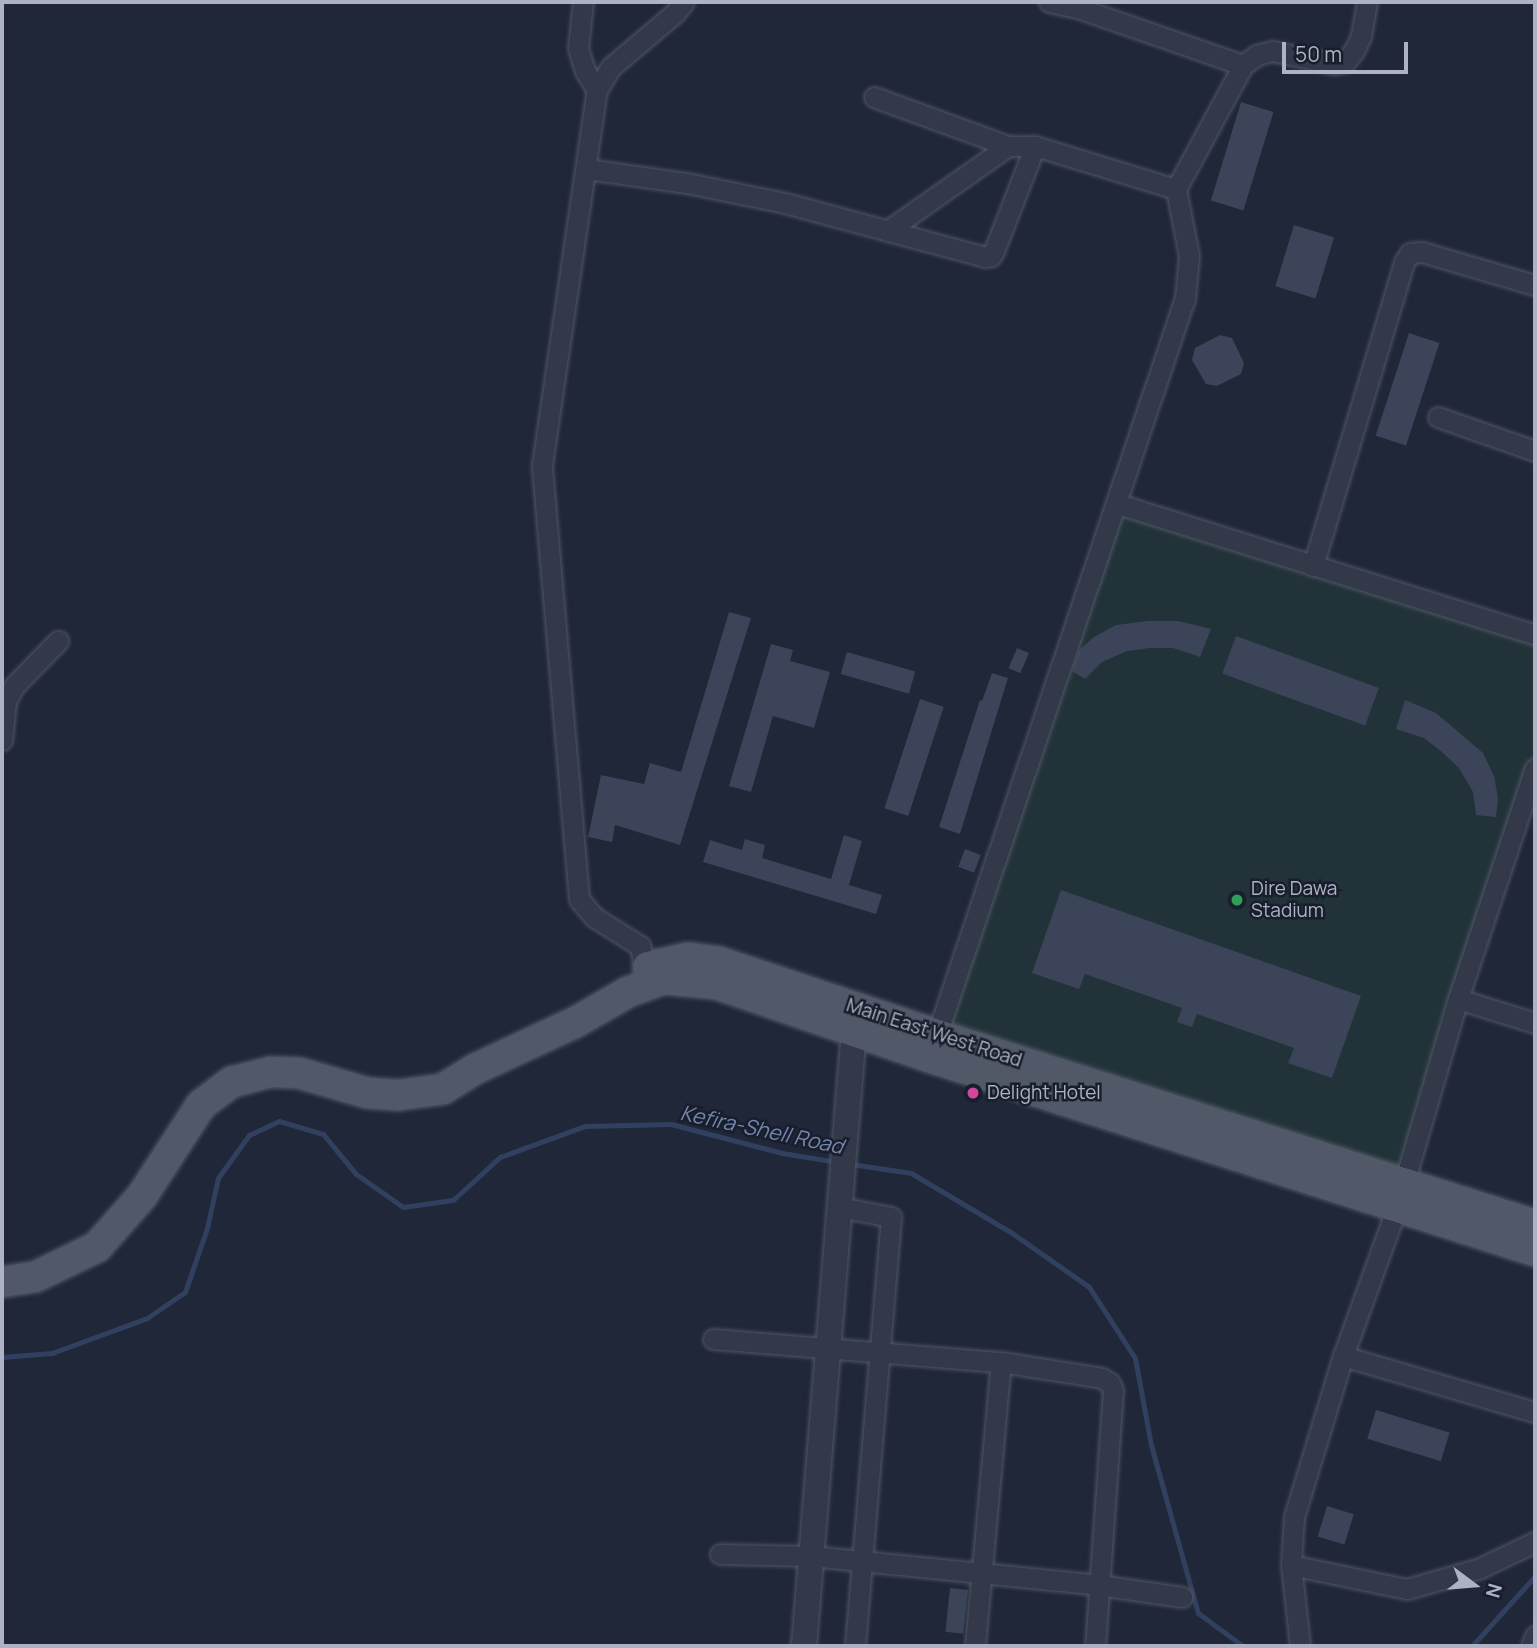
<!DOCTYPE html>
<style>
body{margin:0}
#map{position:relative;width:1537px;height:1648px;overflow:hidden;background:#1f2738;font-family:Manrope,sans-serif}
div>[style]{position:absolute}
.green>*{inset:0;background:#213339}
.stream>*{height:5px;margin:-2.5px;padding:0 2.5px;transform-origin:2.5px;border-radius:2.5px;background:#324060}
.building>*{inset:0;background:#3b4458;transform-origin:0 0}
.roads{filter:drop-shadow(0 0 2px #505666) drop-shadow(0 0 2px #505666)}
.minor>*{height:19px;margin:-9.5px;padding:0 9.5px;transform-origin:9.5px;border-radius:9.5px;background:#333948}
.tertiary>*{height:24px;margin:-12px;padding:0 12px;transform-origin:12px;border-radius:12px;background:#333948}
.primary>*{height:30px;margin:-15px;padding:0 15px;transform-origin:15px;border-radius:15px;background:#515868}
.dots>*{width:19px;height:19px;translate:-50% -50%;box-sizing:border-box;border:4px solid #181e2c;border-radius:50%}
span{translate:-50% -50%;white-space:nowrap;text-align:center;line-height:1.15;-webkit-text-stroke:5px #181e2c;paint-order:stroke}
.poi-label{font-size:19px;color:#adb3c5}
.left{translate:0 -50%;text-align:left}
.street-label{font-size:19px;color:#adb3c5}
.water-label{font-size:21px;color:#7486ae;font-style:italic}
.frame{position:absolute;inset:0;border:4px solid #adb3c5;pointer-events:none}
.north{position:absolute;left:1439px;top:1550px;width:70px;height:70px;-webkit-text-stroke:5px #181e2c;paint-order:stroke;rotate:106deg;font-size:19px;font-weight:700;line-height:28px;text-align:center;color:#adb3c5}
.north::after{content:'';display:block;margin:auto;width:24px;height:32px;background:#adb3c5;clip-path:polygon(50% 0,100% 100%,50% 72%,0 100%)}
.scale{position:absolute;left:1282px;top:42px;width:126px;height:32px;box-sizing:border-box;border:4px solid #adb3c5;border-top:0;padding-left:9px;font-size:21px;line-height:24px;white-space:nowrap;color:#adb3c5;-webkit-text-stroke:5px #181e2c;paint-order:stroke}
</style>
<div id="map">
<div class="green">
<i style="clip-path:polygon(1118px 504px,1535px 635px,1535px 768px,1404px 1183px,937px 1035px)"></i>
</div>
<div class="stream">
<i style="left:851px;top:1164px;width:61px;rotate:8.5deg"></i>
<i style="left:911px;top:1173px;width:117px;rotate:30.7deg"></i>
<i style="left:1012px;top:1233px;width:94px;rotate:35deg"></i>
<i style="left:1089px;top:1287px;width:85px;rotate:57.1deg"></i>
<i style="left:1135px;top:1358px;width:88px;rotate:79.6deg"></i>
<i style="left:1151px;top:1445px;width:174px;rotate:74.4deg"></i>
<i style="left:1198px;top:1613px;width:56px;rotate:36.3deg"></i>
<i style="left:2px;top:1357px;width:50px;rotate:-4.6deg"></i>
<i style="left:52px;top:1353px;width:101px;rotate:-20.2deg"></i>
<i style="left:147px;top:1318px;width:46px;rotate:-34.4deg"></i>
<i style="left:185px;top:1292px;width:68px;rotate:-71deg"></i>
<i style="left:207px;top:1228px;width:51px;rotate:-77.6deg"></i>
<i style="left:218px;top:1178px;width:53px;rotate:-54.2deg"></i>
<i style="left:249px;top:1135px;width:33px;rotate:-25deg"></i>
<i style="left:279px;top:1121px;width:46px;rotate:16.5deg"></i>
<i style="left:323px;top:1134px;width:52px;rotate:50.5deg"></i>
<i style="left:356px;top:1174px;width:57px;rotate:35.1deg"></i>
<i style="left:403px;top:1207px;width:50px;rotate:-8deg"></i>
<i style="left:453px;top:1200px;width:64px;rotate:-42.5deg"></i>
<i style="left:500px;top:1157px;width:90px;rotate:-20deg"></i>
<i style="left:585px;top:1126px;width:86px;rotate:-1.3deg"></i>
<i style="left:671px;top:1124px;width:115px;rotate:14.6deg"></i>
<i style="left:782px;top:1153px;width:56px;rotate:9.3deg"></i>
<i style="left:1472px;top:1646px;width:94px;rotate:-48deg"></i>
</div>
<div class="building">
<i style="left:1241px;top:102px;width:34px;height:103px;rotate:17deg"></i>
<i style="left:1294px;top:225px;width:42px;height:64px;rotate:17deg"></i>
<i style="left:1409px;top:333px;width:32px;height:108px;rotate:18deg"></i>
<i style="clip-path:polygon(1220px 335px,1232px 338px,1244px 363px,1241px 374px,1217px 386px,1206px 384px,1192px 360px,1195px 348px)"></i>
<i style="clip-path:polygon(729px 612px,751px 618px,680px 845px,615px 825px,612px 842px,588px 837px,601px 775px,644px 784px,650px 763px,681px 772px)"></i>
<i style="clip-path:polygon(1148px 621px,1178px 621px,1211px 629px,1200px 657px,1173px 648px,1150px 648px,1127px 651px,1102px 662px,1085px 679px,1072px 671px,1079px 650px,1094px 637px,1116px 625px)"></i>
<i style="left:1236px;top:636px;width:152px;height:40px;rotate:20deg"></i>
<i style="clip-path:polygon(771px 644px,793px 650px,790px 661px,830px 672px,814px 728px,773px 716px,751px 792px,729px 786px)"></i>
<i style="left:1017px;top:648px;width:13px;height:22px;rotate:23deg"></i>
<i style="left:847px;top:652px;width:71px;height:23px;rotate:16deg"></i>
<i style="clip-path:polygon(992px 673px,1008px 678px,960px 834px,939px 827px,980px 700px,982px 701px)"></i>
<i style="left:920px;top:699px;width:25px;height:115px;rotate:18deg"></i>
<i style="clip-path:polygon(1405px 700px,1436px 713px,1483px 753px,1494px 776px,1498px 798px,1496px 817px,1476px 815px,1473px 792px,1459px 768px,1442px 752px,1424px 738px,1396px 729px)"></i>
<i style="clip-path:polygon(844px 835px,862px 841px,849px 885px,882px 895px,876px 914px,703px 862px,710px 840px,742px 850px,745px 839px,765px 845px,762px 858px,831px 879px)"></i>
<i style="left:965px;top:849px;width:17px;height:19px;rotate:21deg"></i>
<i style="clip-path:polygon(1061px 890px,1361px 996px,1332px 1078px,1288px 1063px,1294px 1048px,1197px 1014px,1192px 1027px,1177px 1022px,1182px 1008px,1085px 974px,1079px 989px,1032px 973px)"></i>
<i style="left:1376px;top:1410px;width:77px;height:30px;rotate:17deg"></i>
<i style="left:1327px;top:1506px;width:28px;height:32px;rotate:17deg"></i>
<i style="left:950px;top:1588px;width:18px;height:44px;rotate:6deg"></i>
</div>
<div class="roads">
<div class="minor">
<i style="left:583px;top:2px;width:46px;rotate:96.2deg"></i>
<i style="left:578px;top:48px;width:24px;rotate:73deg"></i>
<i style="left:585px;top:71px;width:22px;rotate:58deg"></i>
<i style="left:1049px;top:2px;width:30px;rotate:12deg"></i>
<i style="left:1078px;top:8px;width:175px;rotate:19.1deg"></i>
<i style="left:874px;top:97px;width:143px;rotate:20.1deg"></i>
<i style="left:1008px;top:146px;width:27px"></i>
<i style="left:1035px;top:146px;width:147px;rotate:17deg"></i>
<i style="left:587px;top:169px;width:101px;rotate:8deg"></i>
<i style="left:687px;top:183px;width:100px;rotate:11.5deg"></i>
<i style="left:785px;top:203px;width:207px;rotate:15.1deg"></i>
<i style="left:985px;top:257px;width:6px;rotate:-9deg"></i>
<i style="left:991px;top:256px;width:6px;rotate:-59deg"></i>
<i style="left:994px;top:251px;width:113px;rotate:-68.7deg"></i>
<i style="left:887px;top:231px;width:148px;rotate:-35.1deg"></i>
<i style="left:1438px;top:417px;width:103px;rotate:19.3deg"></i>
<i style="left:1118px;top:504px;width:437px;rotate:17.4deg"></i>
<i style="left:1313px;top:566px;width:317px;rotate:-73.3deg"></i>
<i style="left:1404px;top:262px;width:11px;rotate:-56deg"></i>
<i style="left:1410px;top:253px;width:12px;rotate:-5deg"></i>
<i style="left:1422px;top:252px;width:118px;rotate:16.3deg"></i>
<i style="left:2px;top:740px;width:39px;rotate:-84deg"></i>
<i style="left:6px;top:701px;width:18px;rotate:-61deg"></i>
<i style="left:15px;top:685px;width:62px;rotate:-45.7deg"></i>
<i style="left:646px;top:979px;width:34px;rotate:-100deg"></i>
<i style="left:640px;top:946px;width:54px;rotate:-147.8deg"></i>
<i style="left:594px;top:917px;width:23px;rotate:-130deg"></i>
<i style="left:579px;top:899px;width:436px;rotate:-94.9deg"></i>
<i style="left:542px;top:465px;width:379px;rotate:-81.7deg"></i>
<i style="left:597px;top:90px;width:27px;rotate:-59deg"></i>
<i style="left:611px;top:67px;width:84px;rotate:-40.2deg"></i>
<i style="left:675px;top:13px;width:14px;rotate:-51deg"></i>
<i style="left:1458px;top:999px;width:81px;rotate:17.3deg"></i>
<i style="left:933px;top:1046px;width:789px;rotate:-71.38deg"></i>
<i style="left:1185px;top:298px;width:42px;rotate:-84.6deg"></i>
<i style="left:1189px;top:256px;width:68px;rotate:-101deg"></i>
<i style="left:1176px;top:189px;width:141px;rotate:-61.6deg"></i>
<i style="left:1243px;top:65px;width:17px;rotate:-36deg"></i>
<i style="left:1257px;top:55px;width:16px;rotate:-15deg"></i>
<i style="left:1272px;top:51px;width:63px;rotate:11.8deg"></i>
<i style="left:1334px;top:64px;width:11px;rotate:-10deg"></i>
<i style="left:1345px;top:62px;width:14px;rotate:-51deg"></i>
<i style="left:1354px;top:51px;width:17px;rotate:-65deg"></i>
<i style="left:1361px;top:36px;width:35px;rotate:-80deg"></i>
<i style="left:839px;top:1207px;width:53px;rotate:10.9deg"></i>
<i style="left:891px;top:1217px;width:431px;rotate:94.8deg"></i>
<i style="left:713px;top:1339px;width:289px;rotate:4.6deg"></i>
<i style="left:1001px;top:1362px;width:102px;rotate:9deg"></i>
<i style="left:1102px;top:1378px;width:9px;rotate:32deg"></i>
<i style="left:1110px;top:1383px;width:8px;rotate:67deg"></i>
<i style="left:1113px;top:1390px;width:257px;rotate:94deg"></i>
<i style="left:1343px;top:1356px;width:200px;rotate:16.3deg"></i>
<i style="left:720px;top:1554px;width:91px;rotate:1.3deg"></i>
<i style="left:811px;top:1556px;width:289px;rotate:5.7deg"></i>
<i style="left:1099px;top:1585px;width:84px;rotate:8.2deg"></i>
<i style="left:1291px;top:1565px;width:118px;rotate:11.7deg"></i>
<i style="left:1407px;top:1589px;width:76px;rotate:-16deg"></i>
<i style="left:1480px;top:1568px;width:61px;rotate:-25.3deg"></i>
<i style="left:975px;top:1646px;width:285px;rotate:-84.8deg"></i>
<i style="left:1300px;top:1646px;width:81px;rotate:-96.3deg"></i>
<i style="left:1291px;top:1565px;width:48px;rotate:-86.4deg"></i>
<i style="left:1294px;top:1517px;width:168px;rotate:-73.1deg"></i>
<i style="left:1343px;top:1356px;width:158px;rotate:-70.1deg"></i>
<i style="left:1397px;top:1207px;width:217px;rotate:-73.7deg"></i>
<i style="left:1458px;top:999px;width:243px;rotate:-71.6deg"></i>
<i style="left:1531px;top:1646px;width:11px;rotate:-68deg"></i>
</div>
<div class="tertiary">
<i style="left:804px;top:1646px;width:618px;rotate:-85.36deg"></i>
<i style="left:854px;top:1030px;width:17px;rotate:-73deg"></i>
</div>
<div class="primary">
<i style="left:648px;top:967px;width:41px;rotate:-12.7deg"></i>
<i style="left:688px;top:958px;width:31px;rotate:7deg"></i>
<i style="left:719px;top:962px;width:230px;rotate:18.5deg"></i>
<i style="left:937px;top:1035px;width:627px;rotate:17.63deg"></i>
<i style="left:2px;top:1282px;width:33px;rotate:-9deg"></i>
<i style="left:35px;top:1277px;width:69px;rotate:-25.8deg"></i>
<i style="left:97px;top:1247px;width:68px;rotate:-48.6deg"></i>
<i style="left:142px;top:1196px;width:108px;rotate:-57deg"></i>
<i style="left:201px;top:1105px;width:39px;rotate:-37deg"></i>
<i style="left:232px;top:1082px;width:40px;rotate:-14.4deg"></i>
<i style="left:271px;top:1072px;width:28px;rotate:2deg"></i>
<i style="left:299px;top:1073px;width:72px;rotate:16.2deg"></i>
<i style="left:368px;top:1093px;width:31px;rotate:4deg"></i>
<i style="left:399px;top:1095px;width:44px;rotate:-7.8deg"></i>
<i style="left:443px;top:1089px;width:38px;rotate:-32deg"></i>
<i style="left:475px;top:1069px;width:111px;rotate:-25deg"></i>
<i style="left:576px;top:1022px;width:60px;rotate:-30deg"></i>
<i style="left:628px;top:992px;width:38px;rotate:-20deg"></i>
<i style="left:664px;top:979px;width:53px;rotate:5.4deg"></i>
<i style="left:717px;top:984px;width:224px;rotate:19deg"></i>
<i style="left:929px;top:1057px;width:636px;rotate:17.75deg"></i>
</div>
</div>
<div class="dots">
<i style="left:1237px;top:900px;background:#2e9e5b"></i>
<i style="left:973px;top:1093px;background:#d1479c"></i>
</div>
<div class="poi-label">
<span class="left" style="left:1251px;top:900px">Dire Dawa<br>Stadium</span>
<span class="left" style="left:987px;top:1093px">Delight Hotel</span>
</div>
<div class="street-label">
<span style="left:934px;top:1033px;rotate:18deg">Main East West Road</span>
</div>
<div class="water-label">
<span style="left:762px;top:1129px;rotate:12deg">Kefira-Shell Road</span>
</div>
<div class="frame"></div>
<div class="north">N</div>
<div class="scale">50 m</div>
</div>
